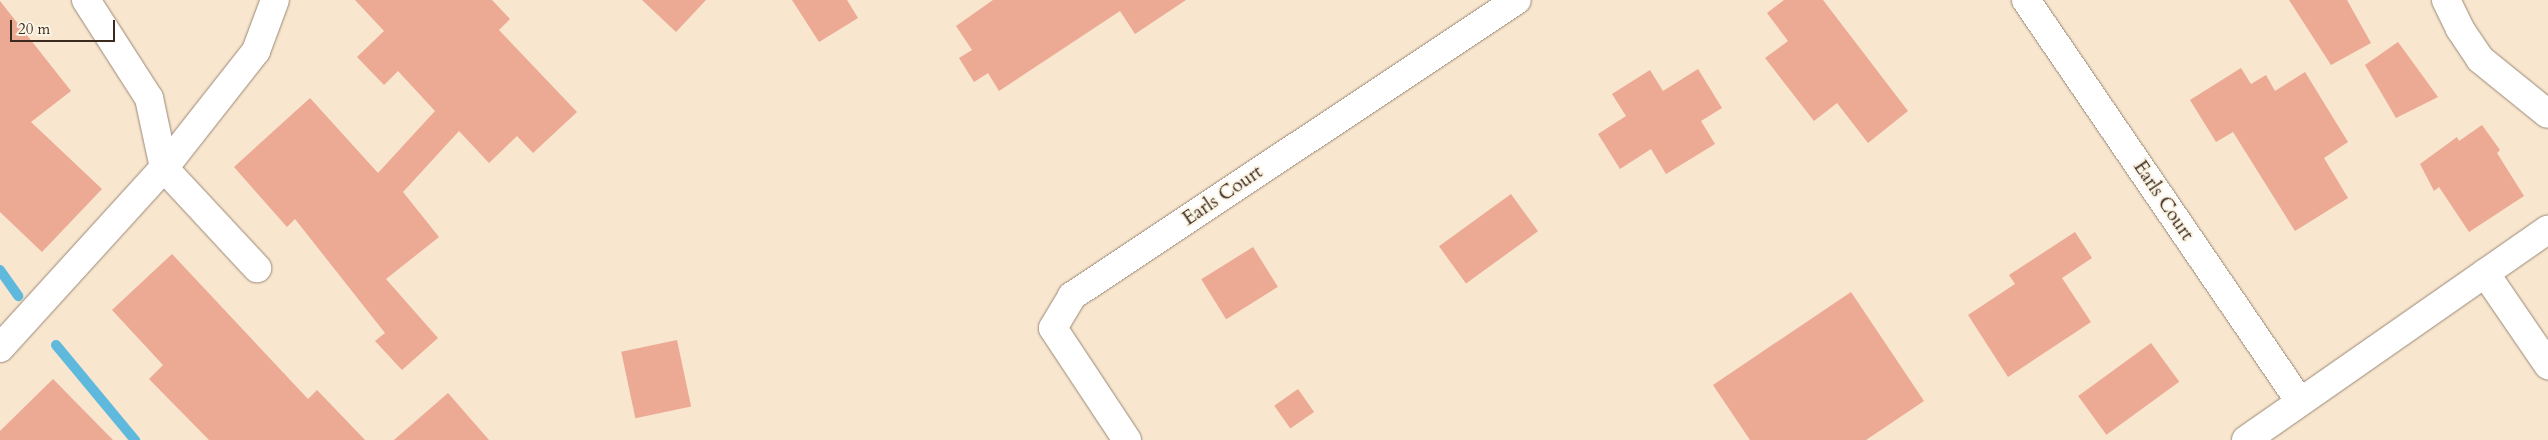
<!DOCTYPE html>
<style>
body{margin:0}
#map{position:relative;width:2548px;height:440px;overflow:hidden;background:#f8e6cf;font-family:Cardo,serif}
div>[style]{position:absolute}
.stream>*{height:10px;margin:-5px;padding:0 5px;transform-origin:5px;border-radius:5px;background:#5fb9dc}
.building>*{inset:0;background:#eca993;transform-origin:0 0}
.roads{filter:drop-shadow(0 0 1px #9a8876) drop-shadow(0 0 1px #9a8876)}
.minor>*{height:28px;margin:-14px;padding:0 14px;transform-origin:14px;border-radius:14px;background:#fff}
span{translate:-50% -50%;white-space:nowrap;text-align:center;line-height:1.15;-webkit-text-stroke:4px #fcf5e5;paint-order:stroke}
.street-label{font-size:19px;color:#3b2a1e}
.scale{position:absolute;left:10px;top:20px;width:105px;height:22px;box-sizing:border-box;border:2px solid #3b2a1e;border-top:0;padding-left:6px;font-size:15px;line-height:18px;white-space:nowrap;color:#3b2a1e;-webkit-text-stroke:4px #fcf5e5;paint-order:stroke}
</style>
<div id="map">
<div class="stream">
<i style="left:0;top:270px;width:32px;rotate:55deg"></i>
<i style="left:56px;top:345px;width:124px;rotate:50.3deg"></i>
</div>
<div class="building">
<i style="clip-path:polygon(355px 0,492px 0,510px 19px,499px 30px,577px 112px,533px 153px,517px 136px,489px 163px,459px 131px,403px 192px,439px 237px,386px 279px,438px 338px,402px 370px,375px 341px,385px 333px,295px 219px,287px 227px,234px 167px,310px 98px,378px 173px,435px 111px,398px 71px,384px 85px,357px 57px,384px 31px)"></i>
<i style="clip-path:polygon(642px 0,706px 0,676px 32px)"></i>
<i style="clip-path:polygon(792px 0,847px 0,858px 18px,819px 42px)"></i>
<i style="clip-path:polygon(993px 0,1186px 0,1135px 34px,1120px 11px,999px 91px,988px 73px,974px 82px,959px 58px,972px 50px,956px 26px)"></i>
<i style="clip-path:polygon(1784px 0,1823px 0,1908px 111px,1868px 143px,1837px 103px,1814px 121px,1765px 58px,1788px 41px,1767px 13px)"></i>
<i style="clip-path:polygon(2289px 0,2347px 0,2371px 43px,2331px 65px)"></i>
<i style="clip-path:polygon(0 1px,71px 91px,31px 122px,102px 189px,42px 252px,0 212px)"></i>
<i style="clip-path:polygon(2398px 42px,2438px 97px,2396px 118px,2365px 65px)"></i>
<i style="clip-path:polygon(2241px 68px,2251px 84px,2266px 75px,2275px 91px,2305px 72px,2348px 142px,2324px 158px,2348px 198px,2295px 231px,2233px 132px,2216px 142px,2190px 100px)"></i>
<i style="clip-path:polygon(1698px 69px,1722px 108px,1701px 121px,1715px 144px,1666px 174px,1651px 149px,1620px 169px,1598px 134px,1626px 116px,1612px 94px,1650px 70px,1663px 91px)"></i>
<i style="clip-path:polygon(2482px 125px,2500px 150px,2497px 153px,2524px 196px,2469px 232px,2439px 187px,2434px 191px,2420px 164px,2457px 137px,2459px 141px)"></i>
<i style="left:1511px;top:194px;width:46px;height:89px;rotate:54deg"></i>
<i style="clip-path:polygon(2075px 232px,2092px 258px,2062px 278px,2091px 322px,2008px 377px,1968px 315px,2015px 284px,2009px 275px)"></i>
<i style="left:1253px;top:247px;width:47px;height:61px;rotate:58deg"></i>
<i style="clip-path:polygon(172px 254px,308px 399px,317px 390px,365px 440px,209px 440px,149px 379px,163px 365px,112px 310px)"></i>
<i style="clip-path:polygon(1851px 292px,1924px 401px,1866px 440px,1750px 440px,1713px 385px)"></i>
<i style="left:677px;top:340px;width:68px;height:57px;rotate:78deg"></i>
<i style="left:2151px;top:343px;width:48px;height:90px;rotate:54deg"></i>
<i style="clip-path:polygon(53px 379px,113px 440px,0 440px,0 431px)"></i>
<i style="left:1298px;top:389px;width:28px;height:29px;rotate:55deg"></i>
<i style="clip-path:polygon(448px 393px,489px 440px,394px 440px)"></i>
</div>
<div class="roads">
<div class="minor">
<i style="left:86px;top:0;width:117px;rotate:57.3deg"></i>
<i style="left:149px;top:98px;width:72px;rotate:77.9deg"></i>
<i style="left:164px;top:168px;width:137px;rotate:47.1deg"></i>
<i style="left:2026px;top:0;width:486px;rotate:55.7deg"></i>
<i style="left:2446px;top:0;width:32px;rotate:64deg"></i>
<i style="left:2460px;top:29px;width:36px;rotate:56deg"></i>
<i style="left:2480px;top:59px;width:87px;rotate:39deg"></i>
<i style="left:2485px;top:273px;width:112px;rotate:55.6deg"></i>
<i style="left:0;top:348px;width:244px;rotate:-47.7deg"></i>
<i style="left:164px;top:168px;width:149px;rotate:-51.8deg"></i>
<i style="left:256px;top:51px;width:54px;rotate:-69.6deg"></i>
<i style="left:1127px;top:440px;width:134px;rotate:-123.5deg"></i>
<i style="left:1053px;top:328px;width:37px;rotate:-59deg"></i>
<i style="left:1072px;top:296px;width:534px;rotate:-33.63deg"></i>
<i style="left:2246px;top:440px;width:368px;rotate:-34.9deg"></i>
</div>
</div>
<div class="street-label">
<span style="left:1223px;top:196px;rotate:-34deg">Earls Court</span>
<span style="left:2163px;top:201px;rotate:56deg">Earls Court</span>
</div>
<div class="scale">20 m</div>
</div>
